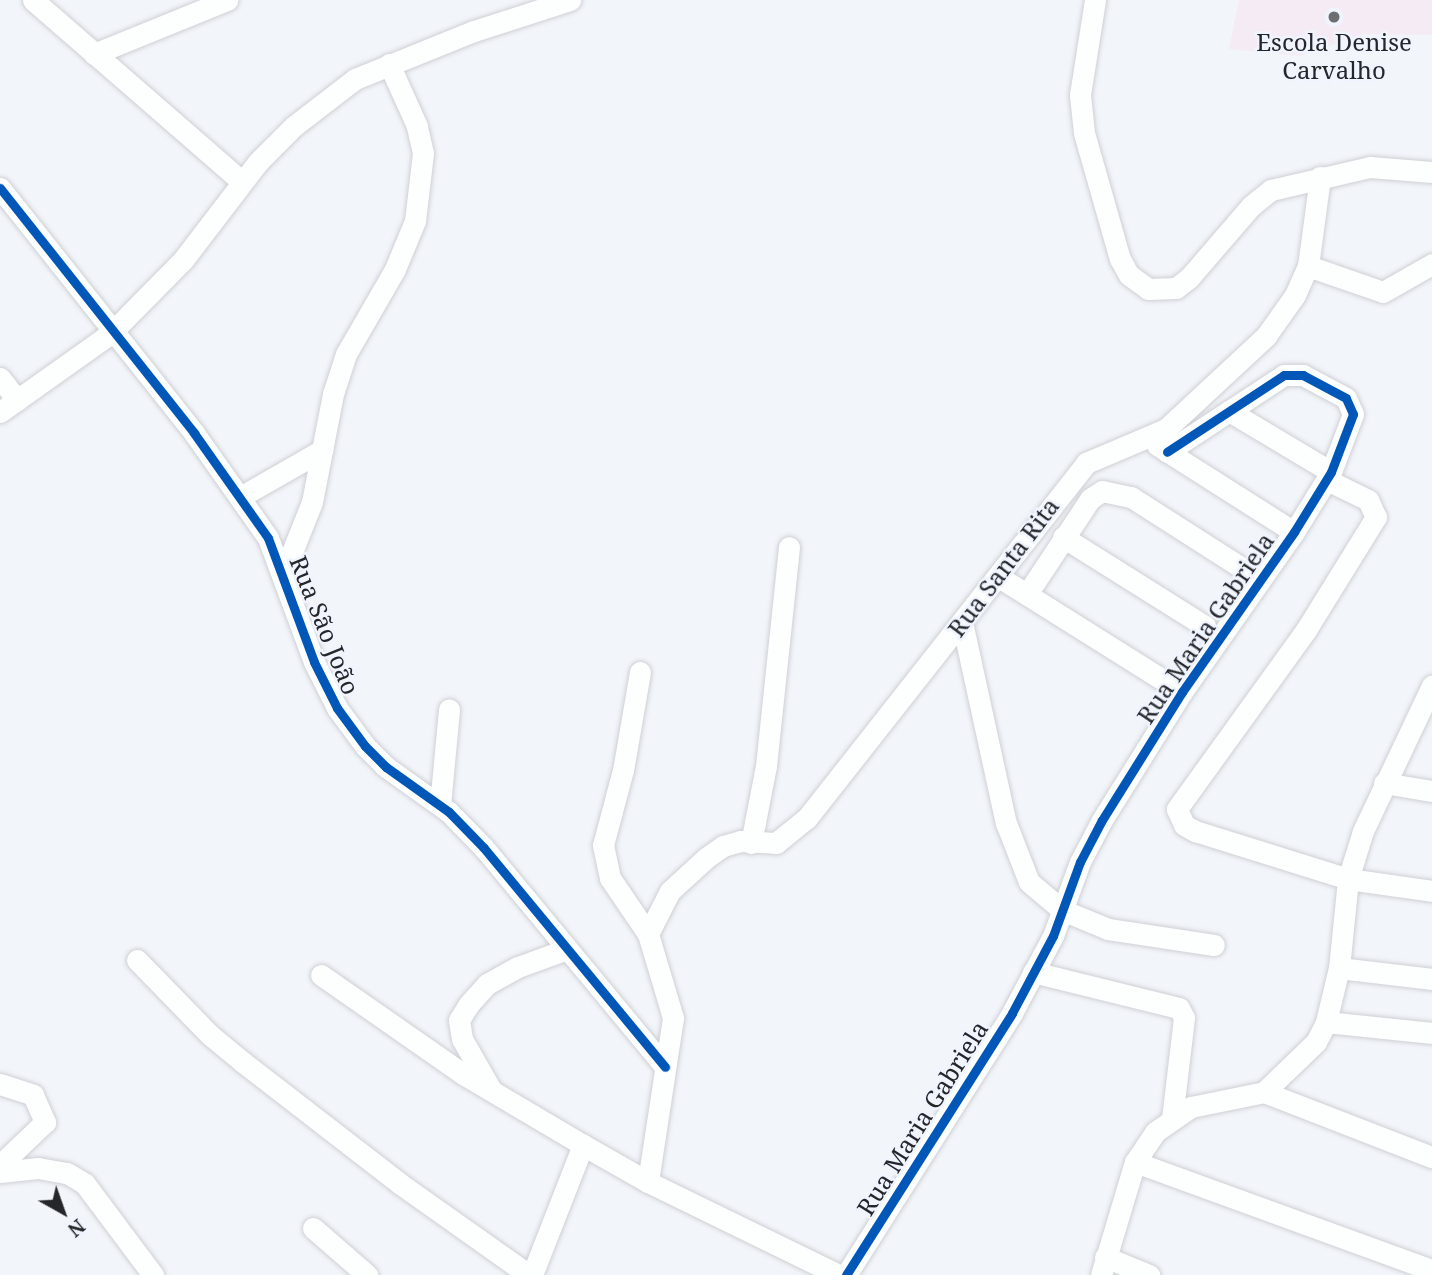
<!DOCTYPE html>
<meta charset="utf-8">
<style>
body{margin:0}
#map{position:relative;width:1432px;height:1275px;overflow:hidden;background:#f2f5fa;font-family:"Noto Serif",serif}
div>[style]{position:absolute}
.education>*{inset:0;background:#f5ebf5}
.roads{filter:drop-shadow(0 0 2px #ced0d4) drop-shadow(0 0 2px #ced0d4)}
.minor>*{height:21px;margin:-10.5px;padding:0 10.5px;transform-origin:10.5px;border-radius:10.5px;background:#fdfefe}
.cycleway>*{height:9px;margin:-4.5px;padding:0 4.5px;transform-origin:4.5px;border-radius:4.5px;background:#0057b8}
.dots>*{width:19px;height:19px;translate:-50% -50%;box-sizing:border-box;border:4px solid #eff4fe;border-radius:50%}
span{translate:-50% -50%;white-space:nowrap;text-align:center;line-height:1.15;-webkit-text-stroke:5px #eff4fe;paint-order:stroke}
.poi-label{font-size:24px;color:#242629}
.street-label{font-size:24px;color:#242629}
.north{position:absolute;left:28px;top:1177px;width:70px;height:70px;-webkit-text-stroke:5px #eff4fe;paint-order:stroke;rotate:140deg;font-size:19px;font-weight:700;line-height:28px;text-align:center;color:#242629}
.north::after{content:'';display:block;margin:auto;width:24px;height:32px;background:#242629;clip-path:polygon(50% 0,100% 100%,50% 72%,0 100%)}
</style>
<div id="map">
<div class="education">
<i style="clip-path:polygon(1239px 0,1432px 0,1432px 35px,1364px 34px,1300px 56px,1229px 49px)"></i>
</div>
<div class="roads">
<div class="minor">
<i style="left:33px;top:0;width:277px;rotate:41deg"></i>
<i style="left:1095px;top:0;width:96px;rotate:99deg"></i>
<i style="left:1080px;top:95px;width:38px;rotate:84deg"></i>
<i style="left:1084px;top:133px;width:131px;rotate:74.1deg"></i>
<i style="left:1120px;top:259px;width:18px;rotate:61deg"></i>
<i style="left:1129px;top:275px;width:24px;rotate:36deg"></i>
<i style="left:1148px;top:289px;width:28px;rotate:-2deg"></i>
<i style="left:1176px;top:288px;width:16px;rotate:-38deg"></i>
<i style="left:1189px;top:278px;width:95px;rotate:-49.3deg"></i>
<i style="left:1251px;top:206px;width:26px;rotate:-39deg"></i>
<i style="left:1271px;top:190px;width:102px;rotate:-13.1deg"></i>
<i style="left:1370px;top:167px;width:62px;rotate:4.6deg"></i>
<i style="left:94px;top:54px;width:144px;rotate:-22.1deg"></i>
<i style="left:0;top:188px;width:313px;rotate:51.6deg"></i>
<i style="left:194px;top:433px;width:128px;rotate:54.8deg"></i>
<i style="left:268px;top:538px;width:132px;rotate:69.6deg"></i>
<i style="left:314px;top:662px;width:51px;rotate:63.4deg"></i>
<i style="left:337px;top:708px;width:47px;rotate:53.6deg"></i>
<i style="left:365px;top:746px;width:30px;rotate:45deg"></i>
<i style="left:386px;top:767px;width:77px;rotate:35.5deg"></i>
<i style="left:449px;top:812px;width:50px;rotate:45.8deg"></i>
<i style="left:484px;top:848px;width:284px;rotate:50.4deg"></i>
<i style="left:1308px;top:266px;width:79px;rotate:19.1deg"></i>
<i style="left:1383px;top:292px;width:56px;rotate:-29.7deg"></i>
<i style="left:0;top:378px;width:28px;rotate:52deg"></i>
<i style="left:1229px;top:411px;width:119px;rotate:30.9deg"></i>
<i style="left:0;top:412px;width:136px;rotate:-35.4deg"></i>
<i style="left:111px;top:333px;width:103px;rotate:-45.4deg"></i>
<i style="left:183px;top:260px;width:123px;rotate:-52.6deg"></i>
<i style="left:258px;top:162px;width:51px;rotate:-45deg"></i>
<i style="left:294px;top:126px;width:77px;rotate:-37.6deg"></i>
<i style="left:355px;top:79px;width:128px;rotate:-22deg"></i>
<i style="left:474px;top:31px;width:101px;rotate:-17.9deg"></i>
<i style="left:1157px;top:445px;width:162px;rotate:32.4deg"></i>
<i style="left:1327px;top:480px;width:46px;rotate:26deg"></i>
<i style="left:1368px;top:500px;width:19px;rotate:65deg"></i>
<i style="left:1376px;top:517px;width:133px;rotate:121.8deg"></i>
<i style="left:1306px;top:630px;width:221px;rotate:125.8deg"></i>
<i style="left:1177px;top:809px;width:17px;rotate:66deg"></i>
<i style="left:1184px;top:825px;width:13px;rotate:29deg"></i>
<i style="left:1195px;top:831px;width:160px;rotate:17.4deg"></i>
<i style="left:1348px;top:879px;width:85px;rotate:8.1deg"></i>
<i style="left:240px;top:497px;width:95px;rotate:-29.8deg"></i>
<i style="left:1063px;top:537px;width:168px;rotate:32.1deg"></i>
<i style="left:284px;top:572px;width:75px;rotate:-68.2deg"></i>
<i style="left:312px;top:502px;width:110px;rotate:-79deg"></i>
<i style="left:333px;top:394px;width:42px;rotate:-72deg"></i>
<i style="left:346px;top:354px;width:98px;rotate:-60deg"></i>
<i style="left:395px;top:269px;width:52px;rotate:-67.4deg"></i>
<i style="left:415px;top:221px;width:68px;rotate:-83.3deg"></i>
<i style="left:423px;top:153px;width:28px;rotate:-103deg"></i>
<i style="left:417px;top:126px;width:68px;rotate:-114.3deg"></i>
<i style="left:999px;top:577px;width:216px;rotate:32.1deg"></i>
<i style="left:1027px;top:594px;width:114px;rotate:-56.4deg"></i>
<i style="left:1090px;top:499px;width:14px;rotate:-34deg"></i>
<i style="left:1102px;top:491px;width:30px;rotate:12deg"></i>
<i style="left:1131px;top:497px;width:135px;rotate:32.6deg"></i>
<i style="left:962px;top:622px;width:206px;rotate:77.7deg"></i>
<i style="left:1006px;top:823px;width:63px;rotate:68.7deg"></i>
<i style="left:1029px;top:882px;width:43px;rotate:40.3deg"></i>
<i style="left:1062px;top:910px;width:50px;rotate:22.4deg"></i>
<i style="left:1108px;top:929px;width:107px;rotate:8.6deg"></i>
<i style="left:640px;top:672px;width:99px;rotate:99.8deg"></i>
<i style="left:623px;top:770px;width:78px;rotate:104.9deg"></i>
<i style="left:603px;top:845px;width:34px;rotate:78deg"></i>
<i style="left:610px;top:878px;width:68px;rotate:55.8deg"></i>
<i style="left:648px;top:934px;width:88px;rotate:73.4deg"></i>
<i style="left:673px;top:1018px;width:166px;rotate:98.7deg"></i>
<i style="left:1384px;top:783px;width:49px;rotate:9.5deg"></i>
<i style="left:440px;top:805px;width:96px;rotate:-84.6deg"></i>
<i style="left:751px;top:843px;width:78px;rotate:-79deg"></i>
<i style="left:766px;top:766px;width:220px;rotate:-84deg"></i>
<i style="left:648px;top:934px;width:48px;rotate:-62.9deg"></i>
<i style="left:670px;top:891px;width:49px;rotate:-42.5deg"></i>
<i style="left:706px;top:858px;width:21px;rotate:-35deg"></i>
<i style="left:723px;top:846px;width:18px;rotate:-16deg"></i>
<i style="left:740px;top:841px;width:36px;rotate:3deg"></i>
<i style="left:776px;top:843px;width:40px;rotate:-39deg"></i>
<i style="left:807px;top:818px;width:452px;rotate:-51.8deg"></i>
<i style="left:1086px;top:463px;width:87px;rotate:-23deg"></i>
<i style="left:1166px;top:429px;width:137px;rotate:-42.9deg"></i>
<i style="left:1266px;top:336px;width:50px;rotate:-54.7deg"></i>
<i style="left:1295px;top:295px;width:32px;rotate:-66deg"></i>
<i style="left:1308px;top:266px;width:90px;rotate:-82.3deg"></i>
<i style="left:137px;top:960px;width:105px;rotate:45.8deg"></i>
<i style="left:210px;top:1035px;width:44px;rotate:39.5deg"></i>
<i style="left:244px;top:1063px;width:196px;rotate:37.7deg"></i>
<i style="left:399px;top:1183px;width:159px;rotate:35.3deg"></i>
<i style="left:1339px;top:968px;width:94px;rotate:6.7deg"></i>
<i style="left:1033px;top:972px;width:150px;rotate:13.9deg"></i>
<i style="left:1179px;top:1008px;width:11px;rotate:63deg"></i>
<i style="left:1184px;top:1018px;width:101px;rotate:96.8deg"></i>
<i style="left:321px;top:975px;width:173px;rotate:34.9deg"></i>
<i style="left:463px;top:1074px;width:139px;rotate:30.6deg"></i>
<i style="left:583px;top:1145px;width:75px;rotate:29.6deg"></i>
<i style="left:648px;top:1182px;width:212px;rotate:26deg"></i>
<i style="left:1326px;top:1022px;width:107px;rotate:5.9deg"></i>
<i style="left:0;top:1084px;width:35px;rotate:18deg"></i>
<i style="left:33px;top:1095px;width:30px;rotate:66deg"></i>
<i style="left:45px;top:1122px;width:62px;rotate:136.3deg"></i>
<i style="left:490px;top:1088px;width:56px;rotate:-119.7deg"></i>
<i style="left:462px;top:1039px;width:19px;rotate:-99deg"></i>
<i style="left:459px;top:1020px;width:19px;rotate:-58deg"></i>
<i style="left:469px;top:1004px;width:27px;rotate:-48deg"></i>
<i style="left:487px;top:984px;width:35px;rotate:-29deg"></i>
<i style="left:518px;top:967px;width:52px;rotate:-20.2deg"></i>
<i style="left:1264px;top:1092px;width:72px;rotate:-43.9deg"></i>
<i style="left:1316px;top:1042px;width:22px;rotate:-63deg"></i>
<i style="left:1326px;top:1022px;width:56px;rotate:-76.5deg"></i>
<i style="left:1339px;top:968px;width:89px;rotate:-84.2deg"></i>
<i style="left:1348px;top:879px;width:50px;rotate:-72.6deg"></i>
<i style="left:1363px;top:831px;width:161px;rotate:-64.6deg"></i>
<i style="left:1135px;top:1162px;width:316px;rotate:20deg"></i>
<i style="left:0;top:1172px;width:38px;rotate:-6deg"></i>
<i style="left:38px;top:1168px;width:29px;rotate:10deg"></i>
<i style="left:67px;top:1173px;width:21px;rotate:31deg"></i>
<i style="left:85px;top:1184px;width:114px;rotate:53.2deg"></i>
<i style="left:313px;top:1228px;width:72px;rotate:41deg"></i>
<i style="left:1105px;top:1257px;width:48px;rotate:22.2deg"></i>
<i style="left:532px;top:1275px;width:140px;rotate:-68.6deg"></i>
<i style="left:846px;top:1275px;width:310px;rotate:-57.6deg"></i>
<i style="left:1012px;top:1013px;width:87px;rotate:-62deg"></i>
<i style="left:1053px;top:936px;width:79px;rotate:-70deg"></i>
<i style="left:1080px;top:862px;width:47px;rotate:-62.4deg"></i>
<i style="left:1102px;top:820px;width:151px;rotate:-58deg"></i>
<i style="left:1182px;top:692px;width:195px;rotate:-55deg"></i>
<i style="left:1294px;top:532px;width:70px;rotate:-58.3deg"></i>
<i style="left:1331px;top:472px;width:62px;rotate:-69.2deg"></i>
<i style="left:1353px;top:414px;width:17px;rotate:-114deg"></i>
<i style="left:1346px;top:398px;width:49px;rotate:-151.9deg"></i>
<i style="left:1303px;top:375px;width:19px;rotate:180deg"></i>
<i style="left:1284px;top:375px;width:140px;rotate:146.7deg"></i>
<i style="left:1101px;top:1275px;width:118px;rotate:-73.3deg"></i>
<i style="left:1135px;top:1162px;width:36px;rotate:-56deg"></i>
<i style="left:1155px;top:1132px;width:44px;rotate:-34.8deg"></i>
<i style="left:1191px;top:1107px;width:75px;rotate:-11.6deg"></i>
<i style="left:1264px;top:1092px;width:180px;rotate:21.2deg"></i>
</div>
</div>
<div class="cycleway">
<i style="left:0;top:188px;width:313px;rotate:51.6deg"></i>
<i style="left:194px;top:433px;width:128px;rotate:54.8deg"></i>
<i style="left:268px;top:538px;width:132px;rotate:69.6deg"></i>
<i style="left:314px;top:662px;width:51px;rotate:63.4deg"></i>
<i style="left:337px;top:708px;width:47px;rotate:53.6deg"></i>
<i style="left:365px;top:746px;width:30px;rotate:45deg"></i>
<i style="left:386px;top:767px;width:77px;rotate:35.5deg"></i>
<i style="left:449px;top:812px;width:50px;rotate:45.8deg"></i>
<i style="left:484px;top:848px;width:284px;rotate:50.4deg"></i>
<i style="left:846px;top:1275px;width:310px;rotate:-57.6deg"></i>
<i style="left:1012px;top:1013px;width:87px;rotate:-62deg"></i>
<i style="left:1053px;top:936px;width:79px;rotate:-70deg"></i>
<i style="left:1080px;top:862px;width:47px;rotate:-62.4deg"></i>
<i style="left:1102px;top:820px;width:151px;rotate:-58deg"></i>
<i style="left:1182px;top:692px;width:195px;rotate:-55deg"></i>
<i style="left:1294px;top:532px;width:70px;rotate:-58.3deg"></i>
<i style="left:1331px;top:472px;width:62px;rotate:-69.2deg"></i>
<i style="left:1353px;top:414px;width:17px;rotate:-114deg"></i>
<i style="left:1346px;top:398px;width:49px;rotate:-151.9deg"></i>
<i style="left:1303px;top:375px;width:19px;rotate:180deg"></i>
<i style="left:1284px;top:375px;width:140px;rotate:146.7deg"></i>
</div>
<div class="dots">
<i style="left:1334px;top:17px;background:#6c6e72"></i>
</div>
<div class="poi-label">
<span style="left:1334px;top:56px">Escola Denise<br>Carvalho</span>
</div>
<div class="street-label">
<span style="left:1003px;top:567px;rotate:-53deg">Rua Santa Rita</span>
<span style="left:325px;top:625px;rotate:68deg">Rua São João</span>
<span style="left:1205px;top:628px;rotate:-56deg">Rua Maria Gabriela</span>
<span style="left:922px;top:1118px;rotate:-58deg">Rua Maria Gabriela</span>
</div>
<div class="north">N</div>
</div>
